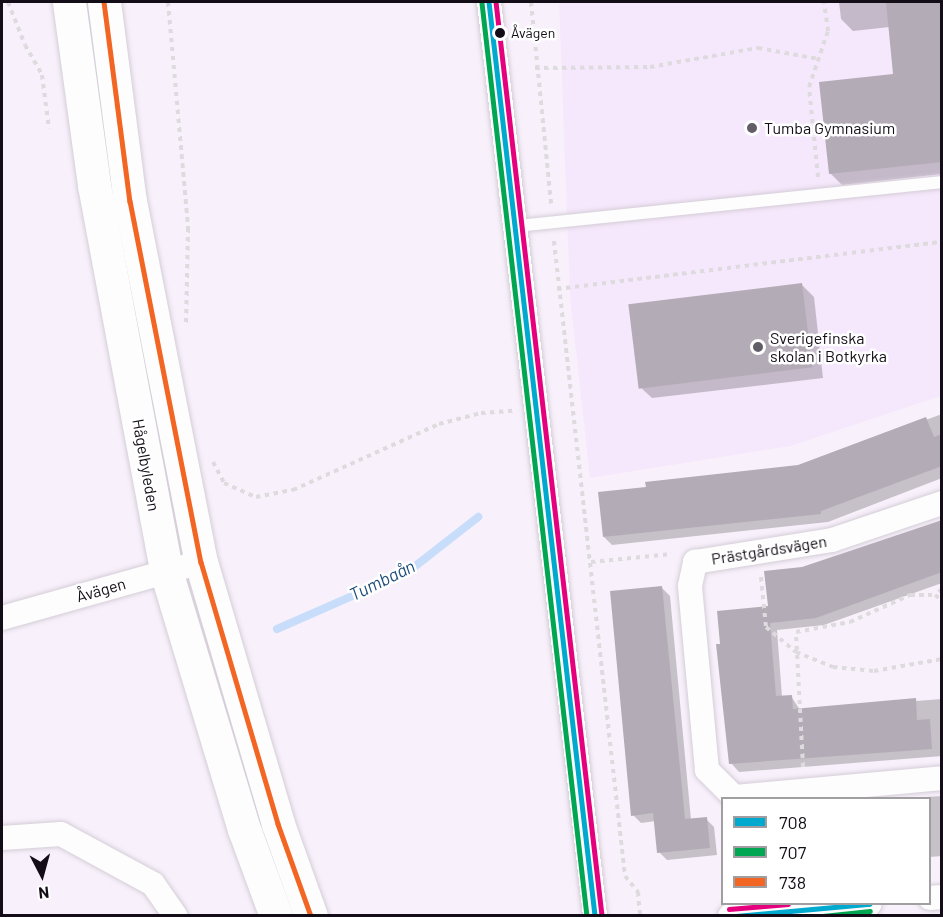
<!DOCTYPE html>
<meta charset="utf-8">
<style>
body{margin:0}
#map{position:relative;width:943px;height:917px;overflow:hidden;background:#f8f1fb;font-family:Barlow,sans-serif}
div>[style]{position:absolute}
.built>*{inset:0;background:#f6e8fc}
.shadow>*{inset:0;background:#0003}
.stream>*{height:8px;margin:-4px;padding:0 4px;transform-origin:4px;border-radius:4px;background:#c8ddf9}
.building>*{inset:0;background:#b3acb6;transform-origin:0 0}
.path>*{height:4px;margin-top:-2px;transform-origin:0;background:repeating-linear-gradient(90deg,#dddbde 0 4.5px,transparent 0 9px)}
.roads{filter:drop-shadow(0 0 2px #d4cdd7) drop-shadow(0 0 2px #d4cdd7)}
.service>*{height:12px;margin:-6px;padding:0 6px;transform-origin:6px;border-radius:6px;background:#fefdfe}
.minor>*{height:24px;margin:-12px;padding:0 12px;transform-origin:12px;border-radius:12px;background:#fefdfe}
.secondary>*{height:33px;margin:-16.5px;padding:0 16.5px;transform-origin:16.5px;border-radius:16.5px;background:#fefdfe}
.bus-1>*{height:4.5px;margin:-2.25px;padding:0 2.25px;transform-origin:2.25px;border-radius:2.25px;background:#00a9ce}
.bus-2>*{height:4.5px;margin:-2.25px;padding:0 2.25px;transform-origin:2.25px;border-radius:2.25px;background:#00a651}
.bus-3>*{height:4.5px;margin:-2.25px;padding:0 2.25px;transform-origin:2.25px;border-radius:2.25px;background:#f26522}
.bus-4>*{height:4.5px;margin:-2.25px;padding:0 2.25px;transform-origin:2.25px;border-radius:2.25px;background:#e5007d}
.dots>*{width:16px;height:16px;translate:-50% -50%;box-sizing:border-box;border:3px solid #fff;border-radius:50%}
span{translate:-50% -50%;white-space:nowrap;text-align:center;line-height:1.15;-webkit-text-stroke:5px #fff;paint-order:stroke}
.bus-label{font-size:14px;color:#130d17}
.left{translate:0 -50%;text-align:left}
.poi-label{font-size:16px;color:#130d17}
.street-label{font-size:16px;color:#130d17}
.water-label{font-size:18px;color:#1e4d7a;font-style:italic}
.frame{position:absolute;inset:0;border:3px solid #130d17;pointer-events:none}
.legend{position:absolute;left:721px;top:797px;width:210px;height:108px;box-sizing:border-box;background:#fff;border:2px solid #a19ea2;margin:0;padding:8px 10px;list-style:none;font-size:18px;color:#130d17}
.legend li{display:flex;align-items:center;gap:12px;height:30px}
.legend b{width:30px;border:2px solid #a19ea2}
.north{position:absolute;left:12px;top:845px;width:60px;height:60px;-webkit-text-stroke:4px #fff;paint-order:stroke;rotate:174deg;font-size:16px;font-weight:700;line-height:24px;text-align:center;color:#130d17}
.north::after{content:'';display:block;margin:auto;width:21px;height:27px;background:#130d17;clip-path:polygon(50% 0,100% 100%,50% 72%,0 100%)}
</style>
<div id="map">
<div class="built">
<i style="clip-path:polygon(559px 2px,941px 2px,941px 396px,791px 446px,590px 478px,570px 297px)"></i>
</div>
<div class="shadow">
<i style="clip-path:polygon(839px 2px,942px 2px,942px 174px,842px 185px,830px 173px,895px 75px,890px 27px,853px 31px,841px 19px)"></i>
<i style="clip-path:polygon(801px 284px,814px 297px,823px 378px,652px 398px,639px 386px)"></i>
<i style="clip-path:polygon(942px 414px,942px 478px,828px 522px,612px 545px,604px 537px)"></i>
<i style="clip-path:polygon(942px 521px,942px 583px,824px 625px,777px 630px,782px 697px,791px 696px,800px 710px,942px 699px,942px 756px,739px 772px,731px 763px,721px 645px,769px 608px,802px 568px)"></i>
<i style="clip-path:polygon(662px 588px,670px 596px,691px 820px,706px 819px,714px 827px,717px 855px,667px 860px,659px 852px,656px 821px,641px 823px,633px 815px)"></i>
<i style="clip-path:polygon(942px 796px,942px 856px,930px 857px,930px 798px,910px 798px)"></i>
</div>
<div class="stream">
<i style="left:277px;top:629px;width:144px;rotate:-23.7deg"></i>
<i style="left:409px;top:571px;width:88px;rotate:-38deg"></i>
</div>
<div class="building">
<i style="clip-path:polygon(886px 2px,942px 2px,942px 162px,829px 174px,819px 82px,893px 74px)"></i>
<i style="left:802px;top:283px;width:85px;height:175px;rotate:83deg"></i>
<i style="clip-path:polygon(926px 417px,934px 437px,942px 434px,942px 466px,821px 511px,821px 514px,603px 537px,598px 492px,646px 487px,645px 482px,798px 465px)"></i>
<i style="clip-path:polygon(942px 520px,942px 572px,816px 618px,770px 623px,776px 696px,792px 695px,793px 709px,916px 698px,917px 720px,930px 719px,932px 749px,729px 764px,716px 644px,720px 644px,717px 611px,768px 606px,764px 571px,802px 567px)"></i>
<i style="clip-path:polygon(662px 586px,685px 819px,707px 817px,710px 848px,657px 853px,653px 813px,631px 816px,610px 591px)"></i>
</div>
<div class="path">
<i style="left:8px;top:2px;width:46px;rotate:68.4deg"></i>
<i style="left:25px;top:45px;width:34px;rotate:60deg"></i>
<i style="left:42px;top:75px;width:54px;rotate:82.6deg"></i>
<i style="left:168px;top:2px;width:227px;rotate:84.9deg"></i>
<i style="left:188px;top:228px;width:96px;rotate:91.2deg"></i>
<i style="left:531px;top:2px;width:203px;rotate:84.3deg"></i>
<i style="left:535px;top:68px;width:115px;rotate:-0.5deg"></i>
<i style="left:650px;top:67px;width:110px;rotate:-10deg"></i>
<i style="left:758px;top:48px;width:62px;rotate:10.2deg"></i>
<i style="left:818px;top:177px;width:90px;rotate:-95.7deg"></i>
<i style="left:809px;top:87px;width:59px;rotate:-71.3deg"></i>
<i style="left:828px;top:31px;width:29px;rotate:-98deg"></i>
<i style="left:554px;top:241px;width:639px;rotate:83.62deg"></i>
<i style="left:625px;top:876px;width:21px;rotate:51deg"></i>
<i style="left:638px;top:892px;width:24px;rotate:85deg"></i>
<i style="left:557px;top:289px;width:388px;rotate:-7deg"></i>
<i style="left:213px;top:462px;width:24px;rotate:62deg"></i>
<i style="left:224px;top:483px;width:35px;rotate:24deg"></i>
<i style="left:256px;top:497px;width:38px;rotate:-11deg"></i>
<i style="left:293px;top:490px;width:160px;rotate:-24.3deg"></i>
<i style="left:439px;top:424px;width:43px;rotate:-14.7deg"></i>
<i style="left:481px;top:413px;width:32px;rotate:-4deg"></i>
<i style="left:591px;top:562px;width:81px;rotate:-5.6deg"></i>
<i style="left:761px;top:577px;width:50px;rotate:84.3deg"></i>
<i style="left:766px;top:627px;width:39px;rotate:40deg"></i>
<i style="left:796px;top:652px;width:40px;rotate:22deg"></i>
<i style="left:833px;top:667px;width:41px;rotate:5.6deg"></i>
<i style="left:874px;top:671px;width:69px;rotate:-10deg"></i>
<i style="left:942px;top:589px;width:9px;rotate:139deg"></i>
<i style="left:935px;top:595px;width:9px;rotate:36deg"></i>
<i style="left:803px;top:767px;width:135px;rotate:-93deg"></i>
<i style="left:796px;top:632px;width:55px;rotate:-10.5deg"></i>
<i style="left:850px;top:622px;width:66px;rotate:-24.2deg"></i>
<i style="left:910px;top:595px;width:25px"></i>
</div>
<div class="roads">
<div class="service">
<i style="left:517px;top:226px;width:427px;rotate:-5.9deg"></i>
</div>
<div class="minor">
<i style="left:489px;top:2px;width:920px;rotate:83.38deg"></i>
<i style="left:2px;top:618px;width:207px;rotate:-15.7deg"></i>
<i style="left:735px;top:797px;width:208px;rotate:-5.2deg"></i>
<i style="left:735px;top:798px;width:40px;rotate:-135deg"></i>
<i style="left:707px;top:770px;width:185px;rotate:-95.3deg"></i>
<i style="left:690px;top:586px;width:25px;rotate:-78deg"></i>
<i style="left:695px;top:562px;width:139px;rotate:-9.1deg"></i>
<i style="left:832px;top:540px;width:116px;rotate:-18.6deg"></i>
<i style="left:2px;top:838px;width:59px;rotate:-3.9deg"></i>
<i style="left:61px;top:834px;width:105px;rotate:28.5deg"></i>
<i style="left:153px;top:884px;width:39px;rotate:55deg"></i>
<i style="left:930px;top:898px;width:12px;rotate:-5deg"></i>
<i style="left:730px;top:916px;width:140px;rotate:-4.9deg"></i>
</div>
<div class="secondary">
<i style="left:69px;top:2px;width:185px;rotate:82.2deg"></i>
<i style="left:94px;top:185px;width:393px;rotate:79.4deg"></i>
<i style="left:166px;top:571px;width:270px;rotate:73.2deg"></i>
<i style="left:244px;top:829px;width:93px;rotate:69.8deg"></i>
<i style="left:104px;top:2px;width:201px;rotate:82.6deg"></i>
<i style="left:130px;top:201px;width:368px;rotate:78.9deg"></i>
<i style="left:201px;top:562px;width:273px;rotate:73.6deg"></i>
<i style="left:278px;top:824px;width:98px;rotate:70.3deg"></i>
</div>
</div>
<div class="bus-1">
<i style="left:489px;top:2px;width:920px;rotate:83.38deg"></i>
<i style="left:736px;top:916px;width:134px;rotate:-5.2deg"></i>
</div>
<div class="bus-2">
<i style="left:482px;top:3px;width:919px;rotate:83.44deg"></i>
<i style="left:823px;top:916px;width:47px;rotate:-6.1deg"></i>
</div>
<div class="bus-3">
<i style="left:104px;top:2px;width:201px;rotate:82.6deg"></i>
<i style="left:130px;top:201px;width:368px;rotate:78.9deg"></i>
<i style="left:201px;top:562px;width:273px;rotate:73.6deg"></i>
<i style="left:278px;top:824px;width:98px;rotate:70.3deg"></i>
</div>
<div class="bus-4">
<i style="left:496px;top:2px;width:919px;rotate:83.38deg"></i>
<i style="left:729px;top:909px;width:59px;rotate:-4.8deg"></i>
</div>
<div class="dots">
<i style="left:500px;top:33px;background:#130d17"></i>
<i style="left:752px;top:128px;background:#635d67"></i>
<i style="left:758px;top:347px;background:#635d67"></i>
</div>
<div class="bus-label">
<span class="left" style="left:511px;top:33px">Åvägen</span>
</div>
<div class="poi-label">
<span class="left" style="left:764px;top:128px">Tumba Gymnasium</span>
<span class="left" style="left:770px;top:347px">Sverigefinska<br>skolan i Botkyrka</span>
</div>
<div class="street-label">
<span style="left:146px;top:465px;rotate:80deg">Hågelbyleden</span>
<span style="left:769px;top:550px;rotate:-9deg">Prästgårdsvägen</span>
<span style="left:101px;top:590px;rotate:-16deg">Åvägen</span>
</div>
<div class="water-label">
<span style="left:382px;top:580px;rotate:-26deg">Tumbaån</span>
</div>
<div class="frame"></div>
<ul class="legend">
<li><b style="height:8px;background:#00a9ce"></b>708</li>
<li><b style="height:8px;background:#00a651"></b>707</li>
<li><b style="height:8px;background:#f26522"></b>738</li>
</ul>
<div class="north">N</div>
</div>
